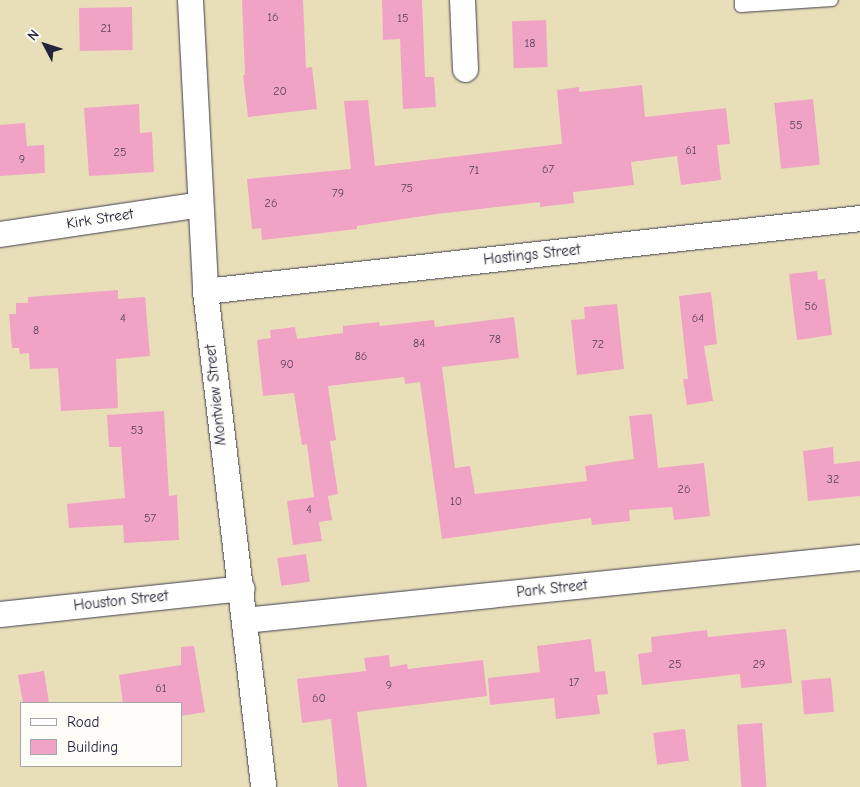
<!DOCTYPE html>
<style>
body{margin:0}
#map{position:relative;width:860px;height:787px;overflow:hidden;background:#e8dfb9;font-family:"Comic Neue",sans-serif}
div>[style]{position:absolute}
.building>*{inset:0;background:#f1a3c5;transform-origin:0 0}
.roads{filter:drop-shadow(0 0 1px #403e4e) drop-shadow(0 0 1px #403e4e)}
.lane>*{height:12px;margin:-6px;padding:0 6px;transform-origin:6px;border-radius:6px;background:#fff}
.street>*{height:25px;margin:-12.5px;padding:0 12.5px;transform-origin:12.5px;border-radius:12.5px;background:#fff}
span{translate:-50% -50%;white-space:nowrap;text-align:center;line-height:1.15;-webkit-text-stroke:4px #fdfcf7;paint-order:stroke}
.number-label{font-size:12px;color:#56425e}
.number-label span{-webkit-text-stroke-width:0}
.street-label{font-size:15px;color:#22223b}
.legend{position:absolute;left:20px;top:702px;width:162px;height:65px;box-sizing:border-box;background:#fdfcf7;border:1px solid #a5a5ac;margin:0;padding:6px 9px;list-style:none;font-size:15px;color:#22223b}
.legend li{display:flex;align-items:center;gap:10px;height:25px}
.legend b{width:25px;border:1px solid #a5a5ac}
.north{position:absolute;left:20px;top:20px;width:50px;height:50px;-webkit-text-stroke:4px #fdfcf7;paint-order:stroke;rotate:310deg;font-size:14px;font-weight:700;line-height:20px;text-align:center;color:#22223b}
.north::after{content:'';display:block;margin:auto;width:18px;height:22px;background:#22223b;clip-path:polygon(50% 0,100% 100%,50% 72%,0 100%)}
</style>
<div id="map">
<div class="building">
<i style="clip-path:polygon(242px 0,303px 0,306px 68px,312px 67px,317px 109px,248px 117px,243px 75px,245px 75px)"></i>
<i style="clip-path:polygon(382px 0,422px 0,425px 77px,434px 77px,436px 107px,403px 109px,400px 39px,383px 40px)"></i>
<i style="left:132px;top:7px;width:43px;height:53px;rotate:89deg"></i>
<i style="left:546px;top:20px;width:47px;height:34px;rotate:88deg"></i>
<i style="clip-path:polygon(642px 85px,645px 117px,726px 108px,730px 144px,717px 145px,721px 180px,681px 185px,677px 156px,631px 162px,634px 185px,573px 192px,574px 203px,540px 207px,540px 202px,437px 214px,357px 226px,357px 229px,262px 240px,261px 228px,252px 229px,247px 179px,351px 169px,344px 101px,368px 100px,375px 166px,562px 144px,557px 90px,579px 87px,579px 92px)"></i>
<i style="left:813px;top:99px;width:66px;height:39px;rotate:84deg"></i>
<i style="clip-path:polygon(139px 104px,140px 133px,152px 132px,154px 172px,89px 176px,84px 108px)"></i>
<i style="clip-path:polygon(25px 123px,27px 146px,44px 145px,45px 173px,0 176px,0 125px)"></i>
<i style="clip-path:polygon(817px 271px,818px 280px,825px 279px,832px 335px,797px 340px,789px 274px)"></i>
<i style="clip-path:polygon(118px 290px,118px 299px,145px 297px,150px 356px,116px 359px,118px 408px,61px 411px,58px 368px,30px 369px,29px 353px,20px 354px,19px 348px,12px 348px,9px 314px,16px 314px,16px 303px,28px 303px,28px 297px)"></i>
<i style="clip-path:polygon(711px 292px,717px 344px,704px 346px,713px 401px,687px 405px,683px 379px,688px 379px,679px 296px)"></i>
<i style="clip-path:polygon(617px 304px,624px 369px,577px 375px,571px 320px,585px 319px,584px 307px)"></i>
<i style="clip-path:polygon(514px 317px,519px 358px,442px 367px,455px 468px,470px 466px,475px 494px,587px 481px,585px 466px,634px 459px,629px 416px,652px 414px,658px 468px,704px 463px,710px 516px,674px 520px,672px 507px,629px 510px,630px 521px,592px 525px,591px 518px,442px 539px,420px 382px,405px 384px,404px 377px,328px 386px,336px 440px,330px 441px,338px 494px,328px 496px,332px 520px,319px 522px,322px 541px,293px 545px,287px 501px,314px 497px,307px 444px,302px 445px,294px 393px,263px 396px,257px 340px,271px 338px,270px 330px,295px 327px,297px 339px,343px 333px,343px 326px,379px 322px,380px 326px,434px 320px,435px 327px)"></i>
<i style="clip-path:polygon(164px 411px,169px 496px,177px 495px,179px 540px,124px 543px,123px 525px,69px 528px,67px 504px,125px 498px,121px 447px,109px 447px,107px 415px)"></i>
<i style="clip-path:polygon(833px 447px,834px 464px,860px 461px,860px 496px,808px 501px,803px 451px)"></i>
<i style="left:306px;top:554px;width:28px;height:29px;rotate:82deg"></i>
<i style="clip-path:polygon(786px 629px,792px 683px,741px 688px,740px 674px,642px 685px,638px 654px,652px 652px,651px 637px,707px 630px,708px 637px)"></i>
<i style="clip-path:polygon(591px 639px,595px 672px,605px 671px,608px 694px,597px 695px,600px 714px,556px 719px,554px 698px,490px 705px,488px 678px,540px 672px,537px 646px)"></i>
<i style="clip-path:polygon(194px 646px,205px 712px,181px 716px,181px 703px,123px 703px,119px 675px,181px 665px,181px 647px)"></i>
<i style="clip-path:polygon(389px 655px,390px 667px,407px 664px,408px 669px,483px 660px,487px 696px,357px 712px,367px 787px,338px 787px,331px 719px,302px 723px,297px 679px,366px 671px,364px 658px)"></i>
<i style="clip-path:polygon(44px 671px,49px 703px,23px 703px,18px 675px)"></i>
<i style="left:831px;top:678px;width:34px;height:30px;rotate:85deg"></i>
<i style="left:762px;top:723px;width:64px;height:25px;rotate:86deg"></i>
<i style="left:685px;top:729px;width:32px;height:32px;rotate:83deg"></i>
</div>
<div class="roads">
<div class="lane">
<i style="left:741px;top:0;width:6px;rotate:90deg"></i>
<i style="left:741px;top:6px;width:91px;rotate:-3.8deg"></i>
</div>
<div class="street">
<i style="left:190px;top:0;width:291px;rotate:87deg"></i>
<i style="left:205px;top:291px;width:499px;rotate:83.3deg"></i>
<i style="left:462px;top:0;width:69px;rotate:87.5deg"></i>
<i style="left:0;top:234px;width:202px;rotate:-8.5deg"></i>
<i style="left:205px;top:291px;width:659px;rotate:-6.36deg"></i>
<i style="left:0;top:614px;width:243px;rotate:-6.1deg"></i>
<i style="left:244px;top:620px;width:619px;rotate:-5.84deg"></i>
</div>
</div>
<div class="number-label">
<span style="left:273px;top:18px">16</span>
<span style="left:403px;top:19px">15</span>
<span style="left:106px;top:29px">21</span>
<span style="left:530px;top:44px">18</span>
<span style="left:280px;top:92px">20</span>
<span style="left:796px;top:126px">55</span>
<span style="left:691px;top:151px">61</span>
<span style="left:120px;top:153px">25</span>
<span style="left:22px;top:160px">9</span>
<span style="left:548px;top:170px">67</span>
<span style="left:474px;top:171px">71</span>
<span style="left:407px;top:189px">75</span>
<span style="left:338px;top:194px">79</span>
<span style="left:271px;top:204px">26</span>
<span style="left:811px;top:307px">56</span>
<span style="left:123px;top:319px">4</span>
<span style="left:698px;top:319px">64</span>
<span style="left:36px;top:331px">8</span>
<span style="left:495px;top:340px">78</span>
<span style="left:419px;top:344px">84</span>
<span style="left:598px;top:345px">72</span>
<span style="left:361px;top:357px">86</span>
<span style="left:287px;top:365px">90</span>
<span style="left:137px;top:431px">53</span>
<span style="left:833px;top:480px">32</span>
<span style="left:684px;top:490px">26</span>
<span style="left:456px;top:502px">10</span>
<span style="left:309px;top:510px">4</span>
<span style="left:150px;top:519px">57</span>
<span style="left:675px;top:665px">25</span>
<span style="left:759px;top:665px">29</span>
<span style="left:574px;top:683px">17</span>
<span style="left:389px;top:686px">9</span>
<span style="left:161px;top:689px">61</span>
<span style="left:319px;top:699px">60</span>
</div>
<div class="street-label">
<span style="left:100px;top:219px;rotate:-9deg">Kirk Street</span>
<span style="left:532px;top:255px;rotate:-6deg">Hastings Street</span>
<span style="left:216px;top:395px;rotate:-96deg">Montview Street</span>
<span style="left:552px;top:589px;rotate:-6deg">Park Street</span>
<span style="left:121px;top:601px;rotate:-6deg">Houston Street</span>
</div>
<ul class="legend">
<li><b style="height:6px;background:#fff"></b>Road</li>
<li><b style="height:14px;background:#f1a3c5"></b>Building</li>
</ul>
<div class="north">N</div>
</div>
